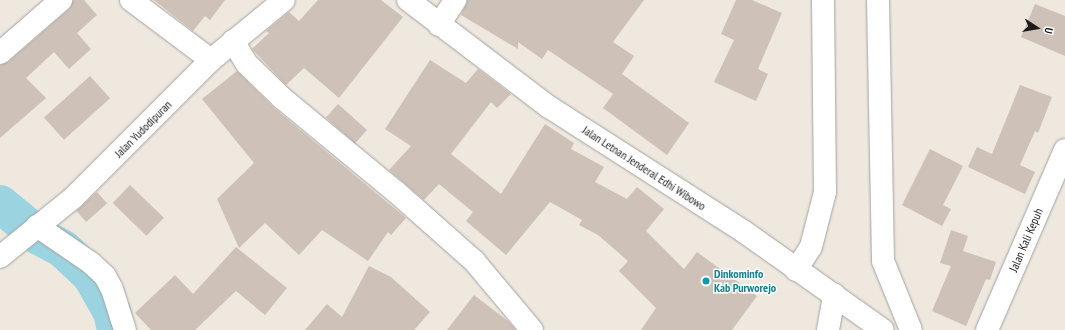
<!DOCTYPE html>
<style>
body{margin:0}
#map{position:relative;width:1065px;height:330px;overflow:hidden;background:#eee8df;font-family:"PT Sans Narrow",sans-serif}
div>[style]{position:absolute}
.river>*{height:38px;margin:-19px;padding:0 19px;transform-origin:19px;border-radius:19px;background:#9bd4e0}
.building>*{inset:0;background:#cec1b8;transform-origin:0 0}
.roads{filter:drop-shadow(0 0 1px #a2a2a2) drop-shadow(0 0 1px #a2a2a2)}
.minor>*{height:22px;margin:-11px;padding:0 11px;transform-origin:11px;border-radius:11px;background:#fff}
.tertiary>*{height:22px;margin:-11px;padding:0 11px;transform-origin:11px;border-radius:11px;background:#fff}
.dots>*{width:11px;height:11px;translate:-50% -50%;box-sizing:border-box;border:2px solid #fff;border-radius:50%}
span{translate:-50% -50%;white-space:nowrap;text-align:center;line-height:1.15;-webkit-text-stroke:3px #fff;paint-order:stroke}
.street-label{font-size:12px;color:#1b1b1b}
.culture-label{font-size:12px;color:#0d838f;font-weight:700}
.left{translate:0 -50%;text-align:left}
.north{position:absolute;left:1017px;top:8px;width:40px;height:40px;-webkit-text-stroke:3px #fff;paint-order:stroke;rotate:102deg;font-size:11px;font-weight:700;line-height:16px;text-align:center;color:#1b1b1b}
.north::after{content:'';display:block;margin:auto;width:14px;height:18px;background:#1b1b1b;clip-path:polygon(50% 0,100% 100%,50% 72%,0 100%)}
</style>
<div id="map">
<div class="river">
<i style="left:0;top:204px;width:50px;rotate:39.4deg"></i>
<i style="left:39px;top:236px;width:27px;rotate:28deg"></i>
<i style="left:63px;top:249px;width:38px;rotate:43deg"></i>
<i style="left:91px;top:275px;width:43px;rotate:60.4deg"></i>
<i style="left:112px;top:312px;width:18px;rotate:77deg"></i>
</div>
<div class="building">
<i style="clip-path:polygon(73px 0,84px 0,97px 15px,77px 33px,91px 49px,69px 69px,54px 52px,26px 78px,46px 98px,0 138px,0 65px,8px 62px,69px 9px)"></i>
<i style="clip-path:polygon(154px 0,225px 0,210px 20px,205px 16px,193px 31px)"></i>
<i style="clip-path:polygon(318px 0,381px 0,403px 17px,339px 98px,304px 68px,286px 85px,252px 49px,269px 33px,266px 31px,289px 12px,299px 21px)"></i>
<i style="clip-path:polygon(467px 0,644px 0,613px 42px,634px 56px,622px 74px,689px 123px,667px 155px,603px 108px,613px 94px,548px 50px,542px 59px,518px 42px,518px 49px,461px 15px)"></i>
<i style="clip-path:polygon(736px 0,752px 0,782px 13px,758px 69px,768px 74px,756px 101px,714px 82px,734px 40px,721px 34px)"></i>
<i style="clip-path:polygon(1035px 4px,1065px 16px,1065px 56px,1021px 37px)"></i>
<i style="clip-path:polygon(430px 60px,466px 83px,478px 69px,511px 94px,497px 108px,491px 102px,451px 154px,501px 194px,545px 124px,574px 143px,571px 149px,604px 167px,595px 182px,627px 199px,637px 187px,664px 209px,646px 231px,684px 269px,697px 252px,757px 296px,732px 330px,641px 330px,656px 308px,619px 271px,628px 261px,598px 235px,579px 225px,582px 220px,550px 202px,506px 255px,466px 221px,473px 212px,439px 184px,424px 200px,389px 170px,411px 146px,385px 129px)"></i>
<i style="clip-path:polygon(237px 71px,274px 108px,406px 218px,391px 235px,388px 232px,368px 261px,322px 230px,299px 255px,265px 223px,239px 248px,217px 199px,254px 163px,202px 99px)"></i>
<i style="left:90px;top:76px;width:30px;height:62px;rotate:48deg"></i>
<i style="clip-path:polygon(1020px 85px,1052px 97px,1038px 133px,1035px 131px,1020px 165px,1035px 172px,1025px 194px,968px 167px,977px 147px,992px 154px)"></i>
<i style="left:338px;top:104px;width:39px;height:18px;rotate:42deg"></i>
<i style="clip-path:polygon(930px 149px,963px 166px,943px 205px,951px 209px,942px 226px,902px 205px)"></i>
<i style="left:130px;top:185px;width:47px;height:25px;rotate:44deg"></i>
<i style="left:97px;top:192px;width:15px;height:28px;rotate:48deg"></i>
<i style="clip-path:polygon(951px 230px,968px 236px,963px 251px,996px 262px,990px 280px,986px 279px,966px 326px,932px 311px,951px 266px,940px 263px)"></i>
<i style="clip-path:polygon(236px 247px,287px 288px,265px 315px,236px 291px,195px 330px,151px 330px,135px 313px,175px 275px,193px 294px)"></i>
<i style="clip-path:polygon(369px 266px,391px 277px,430px 312px,414px 330px,305px 330px,327px 304px,342px 317px)"></i>
<i style="clip-path:polygon(474px 295px,508px 321px,516px 330px,447px 330px)"></i>
</div>
<div class="roads">
<div class="minor">
<i style="left:131px;top:0;width:100px;rotate:36.9deg"></i>
<i style="left:878px;top:0;width:261px;rotate:88.9deg"></i>
<i style="left:883px;top:261px;width:74px;rotate:67.9deg"></i>
<i style="left:439px;top:25px;width:30px;rotate:-57deg"></i>
<i style="left:233px;top:41px;width:26px;rotate:59deg"></i>
<i style="left:246px;top:63px;width:50px;rotate:44.2deg"></i>
<i style="left:282px;top:98px;width:146px;rotate:39.5deg"></i>
<i style="left:395px;top:191px;width:106px;rotate:41.5deg"></i>
<i style="left:474px;top:261px;width:90px;rotate:50deg"></i>
<i style="left:0;top:53px;width:81px;rotate:-41deg"></i>
<i style="left:37px;top:226px;width:65px;rotate:34.4deg"></i>
<i style="left:91px;top:263px;width:19px;rotate:43deg"></i>
<i style="left:105px;top:276px;width:15px;rotate:62deg"></i>
<i style="left:112px;top:289px;width:43px;rotate:72.4deg"></i>
<i style="left:0;top:257px;width:95px;rotate:-39deg"></i>
<i style="left:74px;top:197px;width:194px;rotate:-45deg"></i>
<i style="left:211px;top:60px;width:94px;rotate:-39.4deg"></i>
<i style="left:796px;top:270px;width:27px;rotate:-57deg"></i>
<i style="left:811px;top:247px;width:57px;rotate:-75.7deg"></i>
<i style="left:825px;top:192px;width:192px;rotate:-90.6deg"></i>
<i style="left:987px;top:330px;width:196px;rotate:-66.6deg"></i>
</div>
<div class="tertiary">
<i style="left:408px;top:0;width:177px;rotate:37.2deg"></i>
<i style="left:549px;top:107px;width:230px;rotate:32.6deg"></i>
<i style="left:743px;top:231px;width:171px;rotate:35.3deg"></i>
<i style="left:828px;top:330px;width:36px;rotate:-80deg"></i>
</div>
</div>
<div class="dots">
<i style="left:706px;top:281px;background:#0f9aa8"></i>
</div>
<div class="street-label">
<span style="left:143px;top:129px;rotate:-45deg">Jalan Yudodipuran</span>
<span style="left:644px;top:168px;rotate:33deg">Jalan Letnan Jenderal Edhi Wibowo</span>
<span style="left:1026px;top:240px;rotate:-67deg">Jalan Kali Kepuh</span>
</div>
<div class="culture-label">
<span class="left" style="left:714px;top:281px">Dinkominfo<br>Kab Purworejo</span>
</div>
<div class="north">U</div>
</div>
